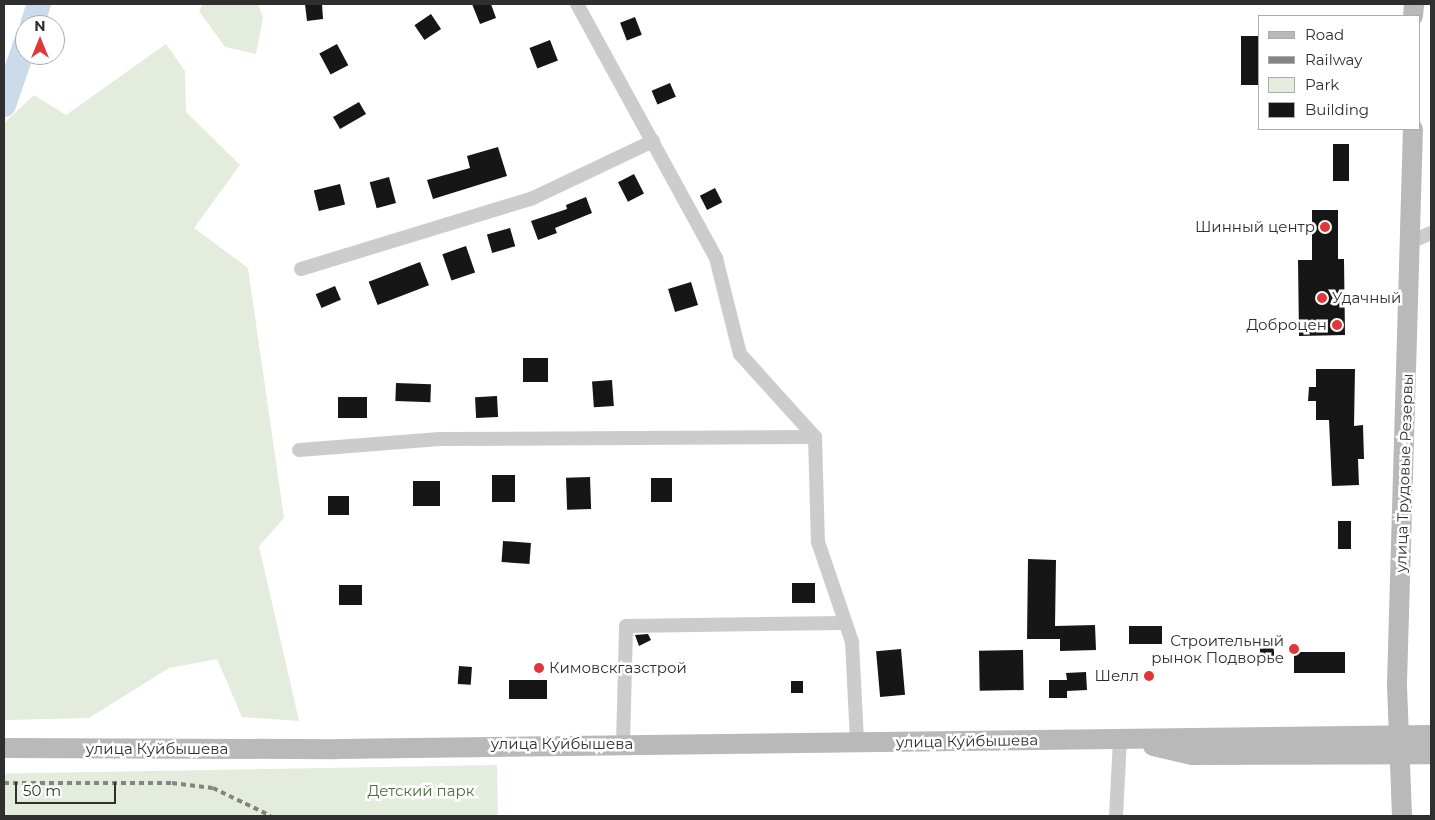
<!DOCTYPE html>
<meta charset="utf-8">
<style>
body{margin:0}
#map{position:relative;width:1435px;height:820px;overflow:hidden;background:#fff;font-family:Montserrat,sans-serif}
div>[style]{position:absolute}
.green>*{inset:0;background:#e4ecde;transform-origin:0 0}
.river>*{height:24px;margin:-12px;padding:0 12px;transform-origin:12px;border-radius:12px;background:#cadceb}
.building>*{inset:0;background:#161616;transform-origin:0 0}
.street>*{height:14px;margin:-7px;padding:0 7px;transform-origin:7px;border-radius:7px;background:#ccc}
.secondary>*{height:20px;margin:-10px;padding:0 10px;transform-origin:10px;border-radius:10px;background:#b9b9b9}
.rail>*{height:4px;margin-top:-2px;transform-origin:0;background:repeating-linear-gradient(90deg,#848484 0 5px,transparent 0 9px)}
.dots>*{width:14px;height:14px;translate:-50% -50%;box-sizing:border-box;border:2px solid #fff;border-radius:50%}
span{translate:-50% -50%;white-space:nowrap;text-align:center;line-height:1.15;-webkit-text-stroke:5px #fff;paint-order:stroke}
.poi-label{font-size:15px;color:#2f2f2f}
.right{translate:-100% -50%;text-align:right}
.left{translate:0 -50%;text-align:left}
.street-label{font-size:15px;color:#2f2f2f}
.park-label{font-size:15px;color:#506a3e}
.frame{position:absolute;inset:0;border:5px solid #2f2f2f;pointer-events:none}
.legend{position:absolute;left:1258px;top:15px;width:162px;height:115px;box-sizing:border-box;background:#fff;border:1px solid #acacac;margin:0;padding:6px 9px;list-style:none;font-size:15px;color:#2f2f2f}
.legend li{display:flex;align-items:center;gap:10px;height:25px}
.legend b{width:25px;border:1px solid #acacac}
.north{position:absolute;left:15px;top:15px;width:50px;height:50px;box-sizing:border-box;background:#fff;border:1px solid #acacac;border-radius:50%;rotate:0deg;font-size:14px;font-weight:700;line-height:20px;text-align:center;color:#2f2f2f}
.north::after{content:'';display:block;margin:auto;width:18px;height:22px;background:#e0373a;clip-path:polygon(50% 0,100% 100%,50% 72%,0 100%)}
.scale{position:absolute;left:15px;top:782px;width:101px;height:22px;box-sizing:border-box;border:2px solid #2f2f2f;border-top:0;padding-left:6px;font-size:15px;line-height:18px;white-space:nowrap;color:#2f2f2f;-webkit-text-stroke:4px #fff;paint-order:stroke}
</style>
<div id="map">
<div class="green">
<i style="clip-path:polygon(203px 4px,258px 4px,263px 18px,256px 54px,225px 47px,199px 11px)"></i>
<i style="clip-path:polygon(166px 44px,185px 71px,186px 112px,240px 165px,194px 228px,248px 268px,284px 518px,259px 546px,299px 721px,242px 717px,217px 659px,169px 668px,89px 718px,4px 720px,4px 123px,34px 95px,66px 115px)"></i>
<i style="left:497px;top:765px;width:51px;height:493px;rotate:89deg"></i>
</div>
<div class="river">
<i style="left:32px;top:25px;width:22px;rotate:-72deg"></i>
<i style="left:4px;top:105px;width:65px;rotate:-71deg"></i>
</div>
<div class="building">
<i style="clip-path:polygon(305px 4px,322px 4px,323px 19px,307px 21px)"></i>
<i style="clip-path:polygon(472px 4px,491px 4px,496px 18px,480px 24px)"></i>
<i style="left:431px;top:14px;width:18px;height:20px;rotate:56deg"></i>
<i style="left:635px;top:17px;width:19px;height:16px;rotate:69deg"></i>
<i style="left:1241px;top:36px;width:18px;height:49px"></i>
<i style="left:550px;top:40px;width:22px;height:22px;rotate:69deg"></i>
<i style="left:337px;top:44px;width:24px;height:20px;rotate:62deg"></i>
<i style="left:670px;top:83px;width:15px;height:20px;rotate:67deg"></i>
<i style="left:359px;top:102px;width:14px;height:30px;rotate:60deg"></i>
<i style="left:1333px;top:144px;width:16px;height:37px"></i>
<i style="clip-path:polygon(498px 147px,507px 176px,433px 199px,427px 180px,470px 168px,467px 156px)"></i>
<i style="left:634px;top:174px;width:22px;height:18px;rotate:63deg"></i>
<i style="left:389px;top:177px;width:27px;height:20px;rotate:75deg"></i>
<i style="left:340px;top:184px;width:21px;height:27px;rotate:76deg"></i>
<i style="left:715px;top:188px;width:16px;height:17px;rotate:63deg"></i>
<i style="clip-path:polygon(586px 197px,592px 213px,555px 228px,557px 233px,538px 240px,531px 221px,567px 209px,566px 205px)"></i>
<i style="clip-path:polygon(1312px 210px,1338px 210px,1338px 259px,1344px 259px,1345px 335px,1299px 336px,1298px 260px,1312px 260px)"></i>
<i style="left:510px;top:228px;width:19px;height:24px;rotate:74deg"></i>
<i style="left:466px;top:246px;width:28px;height:25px;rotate:71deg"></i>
<i style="left:420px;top:262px;width:25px;height:55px;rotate:69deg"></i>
<i style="left:691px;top:282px;width:24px;height:24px;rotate:73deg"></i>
<i style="left:335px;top:286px;width:15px;height:21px;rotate:67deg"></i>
<i style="left:548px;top:358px;width:24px;height:25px;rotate:90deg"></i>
<i style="clip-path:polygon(1316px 369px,1355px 369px,1354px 426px,1363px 425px,1364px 459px,1358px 459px,1359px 485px,1332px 486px,1329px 420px,1316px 420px,1316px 401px,1308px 401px,1309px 387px,1316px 387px)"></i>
<i style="left:612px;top:380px;width:26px;height:20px;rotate:86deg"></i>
<i style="left:396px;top:383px;width:35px;height:18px;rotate:2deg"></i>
<i style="left:497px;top:396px;width:21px;height:22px;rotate:87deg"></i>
<i style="left:367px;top:397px;width:21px;height:29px;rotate:90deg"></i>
<i style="left:492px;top:475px;width:23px;height:27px"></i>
<i style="left:590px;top:477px;width:32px;height:24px;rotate:88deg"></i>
<i style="left:651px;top:478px;width:21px;height:24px"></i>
<i style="left:413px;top:481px;width:27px;height:25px"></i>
<i style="left:328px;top:496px;width:21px;height:19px"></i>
<i style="left:1338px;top:521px;width:13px;height:28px"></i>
<i style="left:503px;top:541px;width:28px;height:21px;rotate:4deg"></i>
<i style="clip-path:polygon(1028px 559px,1056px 560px,1055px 626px,1095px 625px,1096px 650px,1060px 651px,1060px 639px,1027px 639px)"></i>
<i style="left:792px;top:583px;width:23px;height:20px"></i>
<i style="left:339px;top:585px;width:23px;height:20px"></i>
<i style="left:1162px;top:626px;width:18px;height:33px;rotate:90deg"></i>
<i style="clip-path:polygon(648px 634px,651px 640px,639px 646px,635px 635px)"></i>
<i style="left:1260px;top:643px;width:14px;height:15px"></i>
<i style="left:901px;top:649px;width:46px;height:25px;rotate:85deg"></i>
<i style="left:1023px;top:650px;width:40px;height:44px;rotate:89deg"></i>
<i style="left:1294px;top:652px;width:51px;height:21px"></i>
<i style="left:459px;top:666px;width:13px;height:18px;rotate:4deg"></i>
<i style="clip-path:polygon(1086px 672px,1087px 690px,1067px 691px,1067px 698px,1049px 698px,1049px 680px,1067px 680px,1066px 673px)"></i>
<i style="left:509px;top:680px;width:38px;height:19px"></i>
<i style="left:791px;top:681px;width:12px;height:12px"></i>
</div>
<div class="street">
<i style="left:577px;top:4px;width:290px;rotate:61.3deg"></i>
<i style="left:716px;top:258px;width:99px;rotate:76deg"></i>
<i style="left:740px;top:354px;width:112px;rotate:47.9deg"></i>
<i style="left:815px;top:437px;width:105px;rotate:88.4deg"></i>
<i style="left:818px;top:542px;width:106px;rotate:71.2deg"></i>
<i style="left:852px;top:642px;width:100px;rotate:87.1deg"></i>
<i style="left:1410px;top:242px;width:23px;rotate:-23deg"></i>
<i style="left:301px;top:269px;width:243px;rotate:-17deg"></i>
<i style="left:533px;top:198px;width:133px;rotate:-25.4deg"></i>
<i style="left:299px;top:450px;width:141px;rotate:-4.5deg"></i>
<i style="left:440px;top:439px;width:375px;rotate:-0.3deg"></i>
<i style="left:623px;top:744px;width:118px;rotate:-88.5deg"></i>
<i style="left:626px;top:626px;width:219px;rotate:-0.8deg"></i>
<i style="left:1116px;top:816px;width:77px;rotate:-87deg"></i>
</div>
<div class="secondary">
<i style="left:1413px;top:16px;width:12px;rotate:-85deg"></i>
<i style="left:1153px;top:746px;width:40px;rotate:13deg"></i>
<i style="left:1192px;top:755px;width:239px;rotate:-0.2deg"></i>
<i style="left:4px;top:748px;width:333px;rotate:0.2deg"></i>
<i style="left:337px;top:749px;width:1094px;rotate:-0.73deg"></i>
<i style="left:1402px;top:816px;width:133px;rotate:-92.2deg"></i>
<i style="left:1397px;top:683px;width:554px;rotate:-88.35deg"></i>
</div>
<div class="rail">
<i style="left:4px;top:783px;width:168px"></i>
<i style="left:172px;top:783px;width:41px;rotate:7deg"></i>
<i style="left:213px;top:788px;width:64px;rotate:25.8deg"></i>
</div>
<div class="dots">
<i style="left:1325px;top:227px;background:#e0373a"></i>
<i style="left:1322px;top:298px;background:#e0373a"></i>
<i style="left:1337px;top:325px;background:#e0373a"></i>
<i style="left:1294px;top:649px;background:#e0373a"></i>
<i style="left:539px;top:668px;background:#e0373a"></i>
<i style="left:1149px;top:676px;background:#e0373a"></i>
</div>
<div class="poi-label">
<span class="right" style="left:1315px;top:227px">Шинный центр</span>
<span class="left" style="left:1332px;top:298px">Удачный</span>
<span class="right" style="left:1327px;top:325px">Доброцен</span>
<span class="right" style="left:1284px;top:649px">Строительный<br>рынок Подворье</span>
<span class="left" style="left:549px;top:668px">Кимовскгазстрой</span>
<span class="right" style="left:1139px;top:676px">Шелл</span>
</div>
<div class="street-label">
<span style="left:1404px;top:473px;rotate:-88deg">улица Трудовые Резервы</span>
<span style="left:967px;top:741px;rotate:-1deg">улица Куйбышева</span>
<span style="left:562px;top:744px">улица Куйбышева</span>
<span style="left:157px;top:749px">улица Куйбышева</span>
</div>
<div class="park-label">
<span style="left:421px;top:791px">Детский парк</span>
</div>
<div class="frame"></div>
<ul class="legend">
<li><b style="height:6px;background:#b9b9b9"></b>Road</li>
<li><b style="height:6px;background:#848484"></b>Railway</li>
<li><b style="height:14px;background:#e4ecde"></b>Park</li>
<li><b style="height:14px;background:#161616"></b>Building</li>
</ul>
<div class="north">N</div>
<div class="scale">50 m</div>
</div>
